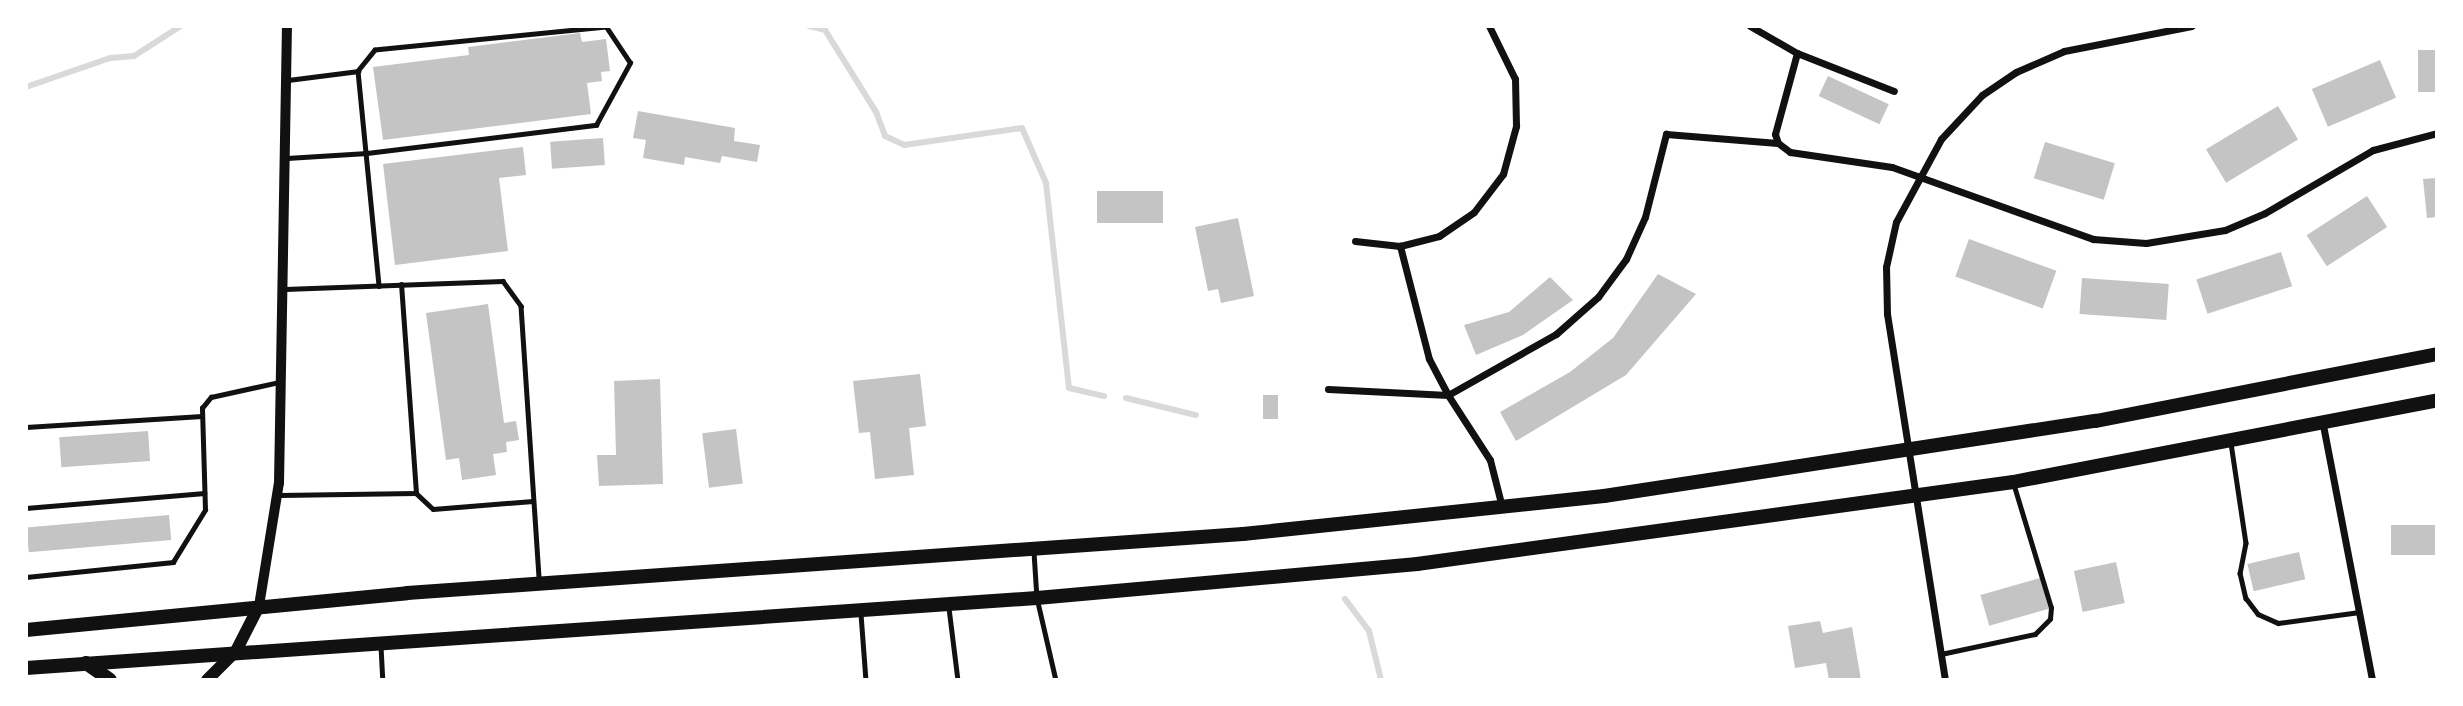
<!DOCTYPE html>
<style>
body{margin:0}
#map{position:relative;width:2463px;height:706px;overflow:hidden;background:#fff;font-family:Signika,sans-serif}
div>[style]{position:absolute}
.stream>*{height:6px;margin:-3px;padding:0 3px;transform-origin:3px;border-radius:3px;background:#d9d9d9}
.building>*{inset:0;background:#c4c4c4;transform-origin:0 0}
.service>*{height:4.5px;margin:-2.25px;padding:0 2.25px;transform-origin:2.25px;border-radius:2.25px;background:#111}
.minor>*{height:7px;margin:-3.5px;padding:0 3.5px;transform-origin:3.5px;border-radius:3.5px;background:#111}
.tertiary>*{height:10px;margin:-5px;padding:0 5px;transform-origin:5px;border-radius:5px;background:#111}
.secondary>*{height:12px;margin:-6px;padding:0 6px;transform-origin:6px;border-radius:6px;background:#111}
.primary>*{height:14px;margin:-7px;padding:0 7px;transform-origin:7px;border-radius:7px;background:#111}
span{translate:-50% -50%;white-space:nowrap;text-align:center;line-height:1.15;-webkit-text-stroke:5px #fff;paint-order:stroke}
.frame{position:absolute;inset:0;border:28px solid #fff;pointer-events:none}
</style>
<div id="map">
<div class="stream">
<i style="left:809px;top:26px;width:16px;rotate:14deg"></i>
<i style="left:825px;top:30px;width:97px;rotate:58.1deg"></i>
<i style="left:876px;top:112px;width:26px;rotate:69deg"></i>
<i style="left:885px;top:136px;width:21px;rotate:25deg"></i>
<i style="left:904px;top:145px;width:119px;rotate:-8.2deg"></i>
<i style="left:1022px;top:128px;width:60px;rotate:66.4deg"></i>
<i style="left:1046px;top:183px;width:206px;rotate:83.6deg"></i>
<i style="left:1069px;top:388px;width:36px;rotate:13deg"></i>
<i style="left:26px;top:87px;width:89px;rotate:-19deg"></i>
<i style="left:110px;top:58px;width:24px;rotate:-5deg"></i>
<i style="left:134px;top:56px;width:56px;rotate:-32.6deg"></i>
<i style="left:1126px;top:398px;width:72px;rotate:13.7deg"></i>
<i style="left:1345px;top:599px;width:40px;rotate:53deg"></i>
<i style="left:1369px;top:631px;width:50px;rotate:76.2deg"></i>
</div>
<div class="building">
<i style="clip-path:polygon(580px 33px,582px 42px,606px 39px,610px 71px,601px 72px,602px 81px,587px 83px,591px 114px,383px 140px,373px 67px,469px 55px,468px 47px)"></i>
<i style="left:2437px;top:50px;width:42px;height:19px;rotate:90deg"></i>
<i style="left:2380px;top:60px;width:41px;height:74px;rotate:67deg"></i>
<i style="left:1828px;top:76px;width:67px;height:22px;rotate:25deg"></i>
<i style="left:2278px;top:106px;width:39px;height:84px;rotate:59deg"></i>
<i style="clip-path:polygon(638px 111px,735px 128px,734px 141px,760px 145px,757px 162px,722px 156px,720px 163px,685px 157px,684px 165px,643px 158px,646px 140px,633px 138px)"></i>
<i style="left:603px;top:138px;width:27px;height:53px;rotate:86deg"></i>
<i style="left:2045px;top:142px;width:73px;height:38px;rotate:17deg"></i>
<i style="clip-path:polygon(523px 147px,526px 175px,499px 178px,508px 251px,395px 265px,383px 164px)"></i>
<i style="clip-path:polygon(2437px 178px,2437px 217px,2427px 218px,2423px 179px)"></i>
<i style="left:1163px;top:191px;width:32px;height:66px;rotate:90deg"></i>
<i style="left:2367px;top:196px;width:37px;height:72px;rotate:57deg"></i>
<i style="clip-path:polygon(1238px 218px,1254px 296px,1221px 303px,1218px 289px,1208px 291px,1195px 227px)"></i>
<i style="left:1969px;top:239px;width:93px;height:40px;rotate:20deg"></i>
<i style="left:2281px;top:252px;width:36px;height:89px;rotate:72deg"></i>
<i style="clip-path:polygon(1658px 274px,1696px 294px,1626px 375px,1516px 441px,1500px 412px,1570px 372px,1613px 338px)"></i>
<i style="clip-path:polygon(1550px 277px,1573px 300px,1523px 335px,1476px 355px,1464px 325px,1509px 312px)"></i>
<i style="left:2082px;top:278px;width:87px;height:36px;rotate:4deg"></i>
<i style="clip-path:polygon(488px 304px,504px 423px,516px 421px,519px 440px,506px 442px,507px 452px,493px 454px,496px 475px,462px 480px,459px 458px,446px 460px,426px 313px)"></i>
<i style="clip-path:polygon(920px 374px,926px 426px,909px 428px,914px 475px,875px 479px,870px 432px,859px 433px,853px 381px)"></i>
<i style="clip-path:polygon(660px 379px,663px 484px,599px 486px,597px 455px,616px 455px,614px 381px)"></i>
<i style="left:1263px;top:395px;width:15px;height:24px"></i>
<i style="left:736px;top:429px;width:55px;height:34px;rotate:83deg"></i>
<i style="left:148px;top:431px;width:30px;height:89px;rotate:86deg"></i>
<i style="left:169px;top:515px;width:25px;height:143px;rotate:85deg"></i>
<i style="left:2437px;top:525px;width:30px;height:46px;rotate:90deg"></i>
<i style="left:2299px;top:552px;width:28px;height:53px;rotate:77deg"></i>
<i style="left:2116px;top:562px;width:42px;height:43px;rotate:78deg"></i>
<i style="left:2040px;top:578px;width:32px;height:62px;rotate:74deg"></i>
<i style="clip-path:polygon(1820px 621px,1823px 633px,1852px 627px,1861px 680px,1829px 680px,1826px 663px,1795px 668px,1788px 626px)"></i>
</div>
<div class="service">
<i style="left:288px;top:80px;width:71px;rotate:-7.3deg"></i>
<i style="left:358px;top:71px;width:216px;rotate:84.4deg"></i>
<i style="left:287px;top:158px;width:80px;rotate:-3.6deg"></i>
<i style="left:367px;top:153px;width:231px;rotate:-7deg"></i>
<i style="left:596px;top:125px;width:71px;rotate:-61.3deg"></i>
<i style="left:630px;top:63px;width:43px;rotate:-123.7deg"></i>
<i style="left:606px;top:27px;width:232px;rotate:174.3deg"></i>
<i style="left:375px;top:50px;width:27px;rotate:129deg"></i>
<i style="left:285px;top:289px;width:218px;rotate:-2.1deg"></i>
<i style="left:503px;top:281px;width:31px;rotate:54deg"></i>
<i style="left:521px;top:306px;width:274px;rotate:86.2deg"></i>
<i style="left:26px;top:427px;width:176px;rotate:-3.6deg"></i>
<i style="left:2231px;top:443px;width:101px;rotate:81.5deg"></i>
<i style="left:2246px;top:543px;width:31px;rotate:101deg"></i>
<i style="left:2240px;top:573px;width:26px;rotate:77deg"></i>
<i style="left:2246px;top:598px;width:20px;rotate:53deg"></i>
<i style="left:2258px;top:614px;width:22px;rotate:24deg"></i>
<i style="left:2278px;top:623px;width:82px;rotate:-7.7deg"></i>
<i style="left:416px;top:493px;width:23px;rotate:43deg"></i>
<i style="left:433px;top:509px;width:100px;rotate:-4.6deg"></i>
<i style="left:279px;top:495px;width:137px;rotate:-0.8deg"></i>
<i style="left:416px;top:493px;width:209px;rotate:-94.1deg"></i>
<i style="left:26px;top:508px;width:179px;rotate:-4.8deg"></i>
<i style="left:1034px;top:552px;width:46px;rotate:86.3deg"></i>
<i style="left:1037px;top:598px;width:84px;rotate:77deg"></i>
<i style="left:26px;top:577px;width:148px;rotate:-5.8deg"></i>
<i style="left:173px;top:562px;width:61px;rotate:-58.4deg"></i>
<i style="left:205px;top:510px;width:102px;rotate:-91.7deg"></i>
<i style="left:202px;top:408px;width:14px;rotate:-51deg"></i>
<i style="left:211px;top:397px;width:70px;rotate:-12.4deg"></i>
<i style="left:949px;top:608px;width:73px;rotate:82.9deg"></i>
<i style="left:861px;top:614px;width:66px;rotate:85.7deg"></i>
<i style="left:381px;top:646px;width:34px;rotate:87deg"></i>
<i style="left:1941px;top:654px;width:96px;rotate:-12deg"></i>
<i style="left:2035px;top:634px;width:21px;rotate:-45deg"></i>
<i style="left:2050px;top:619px;width:11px;rotate:-85deg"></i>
<i style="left:2051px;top:608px;width:131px;rotate:-106.9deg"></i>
</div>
<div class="minor">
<i style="left:1750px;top:26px;width:54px;rotate:29.9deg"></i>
<i style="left:1797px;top:53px;width:104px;rotate:21.4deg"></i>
<i style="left:1797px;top:53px;width:84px;rotate:105.2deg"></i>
<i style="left:1775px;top:134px;width:9px;rotate:72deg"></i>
<i style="left:1778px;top:143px;width:15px;rotate:37deg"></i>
<i style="left:1790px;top:152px;width:103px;rotate:8.4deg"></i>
<i style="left:1892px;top:167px;width:214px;rotate:19.7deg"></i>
<i style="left:2093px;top:239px;width:53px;rotate:4.3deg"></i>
<i style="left:2146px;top:243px;width:80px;rotate:-9.3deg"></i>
<i style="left:2225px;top:230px;width:43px;rotate:-23deg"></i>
<i style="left:2265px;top:213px;width:125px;rotate:-30.3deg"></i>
<i style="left:2373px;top:150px;width:66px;rotate:-14.9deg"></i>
<i style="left:1355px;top:241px;width:45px;rotate:6.3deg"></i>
<i style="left:1328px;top:389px;width:120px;rotate:2.9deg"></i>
<i style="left:1448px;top:395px;width:41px;rotate:-117.8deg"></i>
<i style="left:1429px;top:359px;width:117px;rotate:-104.4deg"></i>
<i style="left:1400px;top:246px;width:40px;rotate:-14.4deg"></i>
<i style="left:1439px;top:236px;width:42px;rotate:-34.4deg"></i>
<i style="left:1474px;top:212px;width:48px;rotate:-52.7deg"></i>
<i style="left:1503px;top:174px;width:50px;rotate:-74.8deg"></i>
<i style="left:1516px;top:126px;width:47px;rotate:-91.2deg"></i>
<i style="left:1515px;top:79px;width:59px;rotate:-116.1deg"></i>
<i style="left:2323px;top:425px;width:260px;rotate:79.1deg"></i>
<i style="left:1502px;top:507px;width:49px;rotate:-104.3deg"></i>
<i style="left:1490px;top:460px;width:77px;rotate:-122.9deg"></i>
<i style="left:1448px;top:395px;width:124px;rotate:-29.5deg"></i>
<i style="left:1556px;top:334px;width:56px;rotate:-41.4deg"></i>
<i style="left:1598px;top:297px;width:47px;rotate:-53.6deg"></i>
<i style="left:1626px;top:259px;width:46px;rotate:-65.7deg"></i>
<i style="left:1645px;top:217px;width:86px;rotate:-75.8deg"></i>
<i style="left:1666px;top:134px;width:112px;rotate:4.6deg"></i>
<i style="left:1945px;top:680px;width:371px;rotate:-99deg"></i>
<i style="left:1887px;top:314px;width:47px;rotate:-91.2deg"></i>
<i style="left:1886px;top:267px;width:46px;rotate:-77.5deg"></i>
<i style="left:1896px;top:222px;width:94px;rotate:-61.5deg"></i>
<i style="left:1941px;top:139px;width:60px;rotate:-47deg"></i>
<i style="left:1982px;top:95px;width:41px;rotate:-34.1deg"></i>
<i style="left:2016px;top:72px;width:52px;rotate:-23.6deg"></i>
<i style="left:2064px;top:51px;width:130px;rotate:-11.1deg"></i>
</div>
<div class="tertiary">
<i style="left:259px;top:606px;width:125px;rotate:-80.8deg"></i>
<i style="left:279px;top:483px;width:457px;rotate:-89deg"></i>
</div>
<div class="secondary">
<i style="left:207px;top:680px;width:41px;rotate:-45deg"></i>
<i style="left:236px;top:651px;width:51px;rotate:-62.9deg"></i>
</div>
<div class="primary">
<i style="left:26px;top:630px;width:383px;rotate:-5.5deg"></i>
<i style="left:407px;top:593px;width:838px;rotate:-4.04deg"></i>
<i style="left:1243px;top:534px;width:363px;rotate:-6deg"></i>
<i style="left:1604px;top:496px;width:498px;rotate:-8.7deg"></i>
<i style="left:2096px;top:421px;width:348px;rotate:-11.1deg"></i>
<i style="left:86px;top:663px;width:29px;rotate:35deg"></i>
<i style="left:26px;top:668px;width:1013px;rotate:-3.96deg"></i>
<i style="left:1037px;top:598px;width:382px;rotate:-5.1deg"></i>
<i style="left:1417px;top:564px;width:602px;rotate:-7.83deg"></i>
<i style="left:2013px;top:482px;width:432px;rotate:-10.9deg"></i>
</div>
<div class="frame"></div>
</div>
